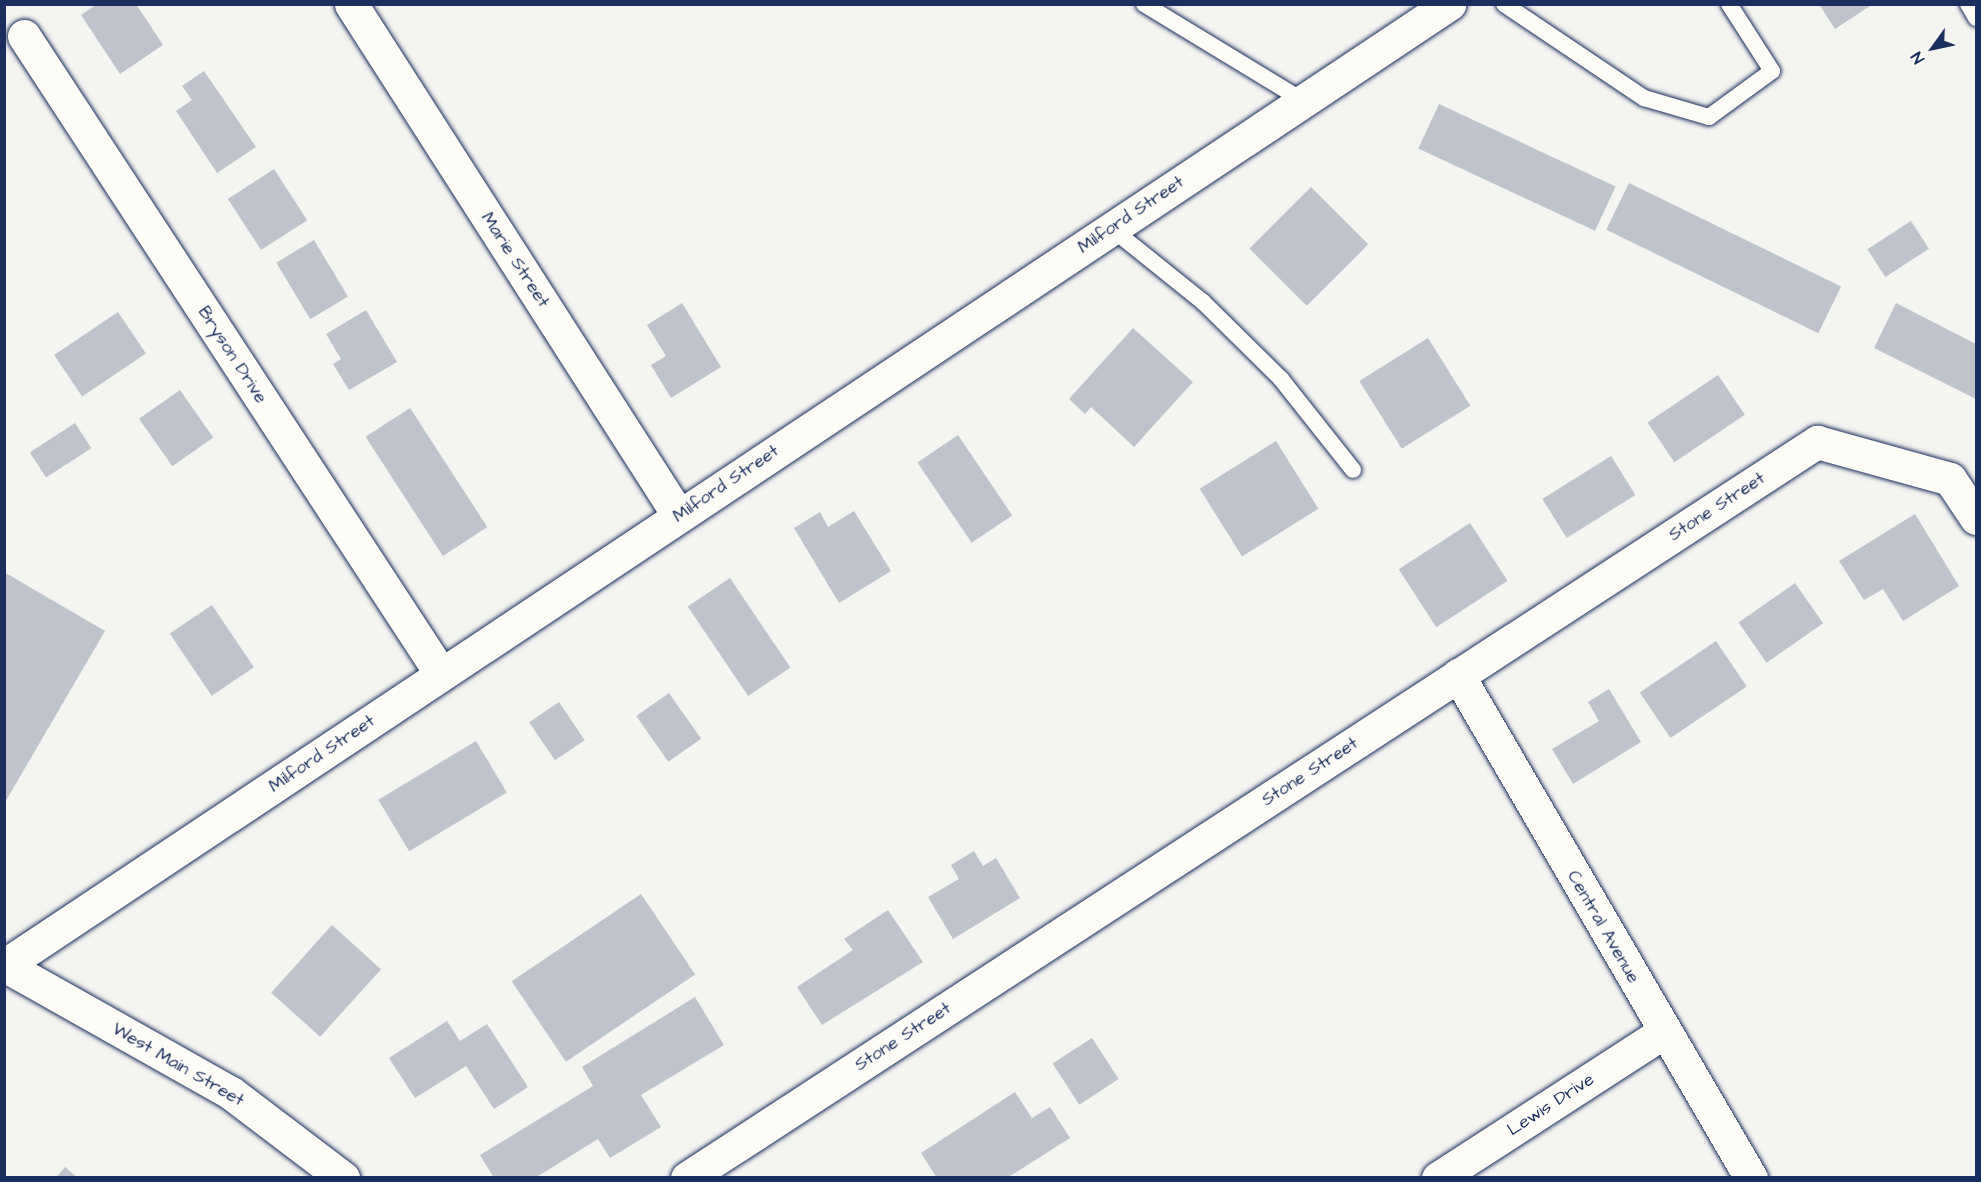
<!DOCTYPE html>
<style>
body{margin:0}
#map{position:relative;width:1981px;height:1182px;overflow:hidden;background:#f4f4f1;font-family:"Architects Daughter",sans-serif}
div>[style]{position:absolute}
.building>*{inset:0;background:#bfc3cc;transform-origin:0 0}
.roads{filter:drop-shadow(0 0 2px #1b2f5e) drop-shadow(0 0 2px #1b2f5e)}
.lane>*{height:16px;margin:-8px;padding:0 8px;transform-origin:8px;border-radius:8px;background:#fdfcf7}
.street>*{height:33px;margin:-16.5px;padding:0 16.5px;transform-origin:16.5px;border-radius:16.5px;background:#fdfcf7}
.primary>*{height:33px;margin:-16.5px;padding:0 16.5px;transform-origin:16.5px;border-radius:16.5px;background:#fdfcf7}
span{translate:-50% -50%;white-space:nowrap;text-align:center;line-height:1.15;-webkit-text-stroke:6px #fdfcf7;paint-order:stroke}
.street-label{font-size:18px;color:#1b2f5e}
.frame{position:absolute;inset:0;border:6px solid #1b2f5e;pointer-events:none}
.north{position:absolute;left:1903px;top:18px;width:60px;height:60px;-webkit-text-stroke:4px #fdfcf7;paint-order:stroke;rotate:237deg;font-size:16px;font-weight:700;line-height:24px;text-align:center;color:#1b2f5e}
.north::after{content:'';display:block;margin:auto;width:21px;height:27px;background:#1b2f5e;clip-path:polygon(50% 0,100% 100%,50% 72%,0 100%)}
</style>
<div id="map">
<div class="building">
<i style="clip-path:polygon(97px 4px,136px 4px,163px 45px,120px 74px,81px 15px)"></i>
<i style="clip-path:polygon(1819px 4px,1873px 4px,1835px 29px)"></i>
<i style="clip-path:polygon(204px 71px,256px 147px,217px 173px,176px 111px,192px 100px,182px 86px)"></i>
<i style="left:1439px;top:104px;width:195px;height:49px;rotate:25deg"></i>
<i style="left:274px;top:169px;width:61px;height:55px;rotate:57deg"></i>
<i style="left:1629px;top:183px;width:236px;height:52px;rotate:26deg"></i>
<i style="left:1311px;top:187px;width:81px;height:87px;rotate:45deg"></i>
<i style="left:1911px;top:221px;width:33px;height:52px;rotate:57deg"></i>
<i style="left:314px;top:240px;width:66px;height:44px;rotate:59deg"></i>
<i style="clip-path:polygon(682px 303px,721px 367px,671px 398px,651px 365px,666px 356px,647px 325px)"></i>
<i style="clip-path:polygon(1896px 303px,1976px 344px,1976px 399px,1874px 348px)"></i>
<i style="clip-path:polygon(366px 310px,397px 362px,349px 390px,333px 364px,341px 359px,326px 334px)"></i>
<i style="left:118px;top:312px;width:50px;height:77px;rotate:56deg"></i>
<i style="clip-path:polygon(1133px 328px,1193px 382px,1134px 447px,1091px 407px,1085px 414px,1069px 399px)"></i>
<i style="left:1428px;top:338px;width:80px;height:81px;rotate:58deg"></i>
<i style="left:1718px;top:375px;width:48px;height:85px;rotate:56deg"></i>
<i style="left:180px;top:390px;width:58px;height:50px;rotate:55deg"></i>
<i style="left:410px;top:408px;width:142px;height:53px;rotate:57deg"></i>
<i style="left:75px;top:423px;width:30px;height:54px;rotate:57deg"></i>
<i style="left:958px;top:435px;width:97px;height:49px;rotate:56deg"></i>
<i style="left:1276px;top:441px;width:80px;height:90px;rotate:58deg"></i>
<i style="left:1611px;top:456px;width:46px;height:81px;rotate:58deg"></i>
<i style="clip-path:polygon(854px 511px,891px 571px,839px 603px,794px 528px,820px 512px,828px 527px)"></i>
<i style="clip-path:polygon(1915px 514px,1959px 586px,1903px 621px,1883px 589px,1864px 600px,1839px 561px)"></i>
<i style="left:1470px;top:523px;width:69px;height:85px;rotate:57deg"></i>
<i style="clip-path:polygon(4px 572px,105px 631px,4px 804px)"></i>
<i style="left:730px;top:578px;width:108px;height:51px;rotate:56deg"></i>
<i style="left:1795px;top:583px;width:49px;height:69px;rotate:55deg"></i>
<i style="left:212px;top:605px;width:75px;height:51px;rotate:56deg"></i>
<i style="left:1716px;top:641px;width:55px;height:92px;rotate:56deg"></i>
<i style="clip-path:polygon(1609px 689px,1641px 742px,1573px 784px,1552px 749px,1599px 721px,1588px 702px)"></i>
<i style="left:669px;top:693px;width:56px;height:40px;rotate:55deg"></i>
<i style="left:559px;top:702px;width:46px;height:36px;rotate:56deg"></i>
<i style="left:476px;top:741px;width:60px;height:114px;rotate:59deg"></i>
<i style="clip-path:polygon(974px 851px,983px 866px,996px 858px,1020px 898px,953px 939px,928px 897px,959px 879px,951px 865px)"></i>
<i style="left:641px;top:894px;width:97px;height:156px;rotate:56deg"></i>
<i style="clip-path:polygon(888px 910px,923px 962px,822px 1025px,797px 987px,853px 950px,844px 939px)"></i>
<i style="left:332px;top:925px;width:66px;height:91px;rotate:42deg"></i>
<i style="clip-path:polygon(695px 997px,724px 1045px,641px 1095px,661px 1127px,610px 1158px,598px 1139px,535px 1178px,494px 1178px,480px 1155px,593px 1086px,582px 1067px)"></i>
<i style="clip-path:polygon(447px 1021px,460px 1041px,487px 1024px,528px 1087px,494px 1109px,466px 1066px,415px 1098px,389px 1058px)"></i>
<i style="left:1092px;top:1038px;width:49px;height:47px;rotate:57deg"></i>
<i style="clip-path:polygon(1015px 1092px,1032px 1118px,1050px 1107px,1070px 1138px,1007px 1178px,937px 1178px,921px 1153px)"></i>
<i style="clip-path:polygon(65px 1167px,78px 1178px,56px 1178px)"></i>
</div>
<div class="roads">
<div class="lane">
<i style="left:1144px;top:4px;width:185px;rotate:31.3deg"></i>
<i style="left:1504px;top:4px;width:169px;rotate:33.9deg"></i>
<i style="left:1644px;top:98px;width:68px;rotate:16.3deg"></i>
<i style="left:1709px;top:117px;width:78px;rotate:-36.1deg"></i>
<i style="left:1772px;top:71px;width:80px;rotate:-122.7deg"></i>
<i style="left:1968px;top:4px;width:16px;rotate:60deg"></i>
<i style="left:1111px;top:228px;width:118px;rotate:38.8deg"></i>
<i style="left:1203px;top:302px;width:110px;rotate:44.6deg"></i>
<i style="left:1281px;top:379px;width:116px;rotate:51.6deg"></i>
</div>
<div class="street">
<i style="left:351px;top:4px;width:608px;rotate:57.36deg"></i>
<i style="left:24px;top:36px;width:762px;rotate:56.83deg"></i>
<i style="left:1458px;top:675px;width:582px;rotate:59.78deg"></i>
<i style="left:5px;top:965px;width:1735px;rotate:-33.64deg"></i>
<i style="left:687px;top:1178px;width:1349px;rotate:-33.08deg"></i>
<i style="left:1817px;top:442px;width:138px;rotate:15.5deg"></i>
<i style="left:1950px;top:479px;width:47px;rotate:56.3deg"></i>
<i style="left:1438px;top:1178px;width:269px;rotate:-32.9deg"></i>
</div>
<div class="primary">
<i style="left:4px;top:965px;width:261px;rotate:29.4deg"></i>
<i style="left:231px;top:1093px;width:141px;rotate:37.2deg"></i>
</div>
</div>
<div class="street-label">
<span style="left:1131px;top:215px;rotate:-34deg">Milford Street</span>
<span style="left:515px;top:260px;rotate:57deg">Marie Street</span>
<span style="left:232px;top:355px;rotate:57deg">Bryson Drive</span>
<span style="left:726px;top:484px;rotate:-34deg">Milford Street</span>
<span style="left:1717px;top:507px;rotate:-33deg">Stone Street</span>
<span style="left:322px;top:754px;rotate:-34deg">Milford Street</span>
<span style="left:1310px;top:772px;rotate:-33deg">Stone Street</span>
<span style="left:1603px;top:927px;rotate:60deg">Central Avenue</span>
<span style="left:903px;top:1037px;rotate:-33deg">Stone Street</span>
<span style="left:178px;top:1065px;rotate:30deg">West Main Street</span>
<span style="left:1551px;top:1105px;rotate:-33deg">Lewis Drive</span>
</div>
<div class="frame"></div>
<div class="north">N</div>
</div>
